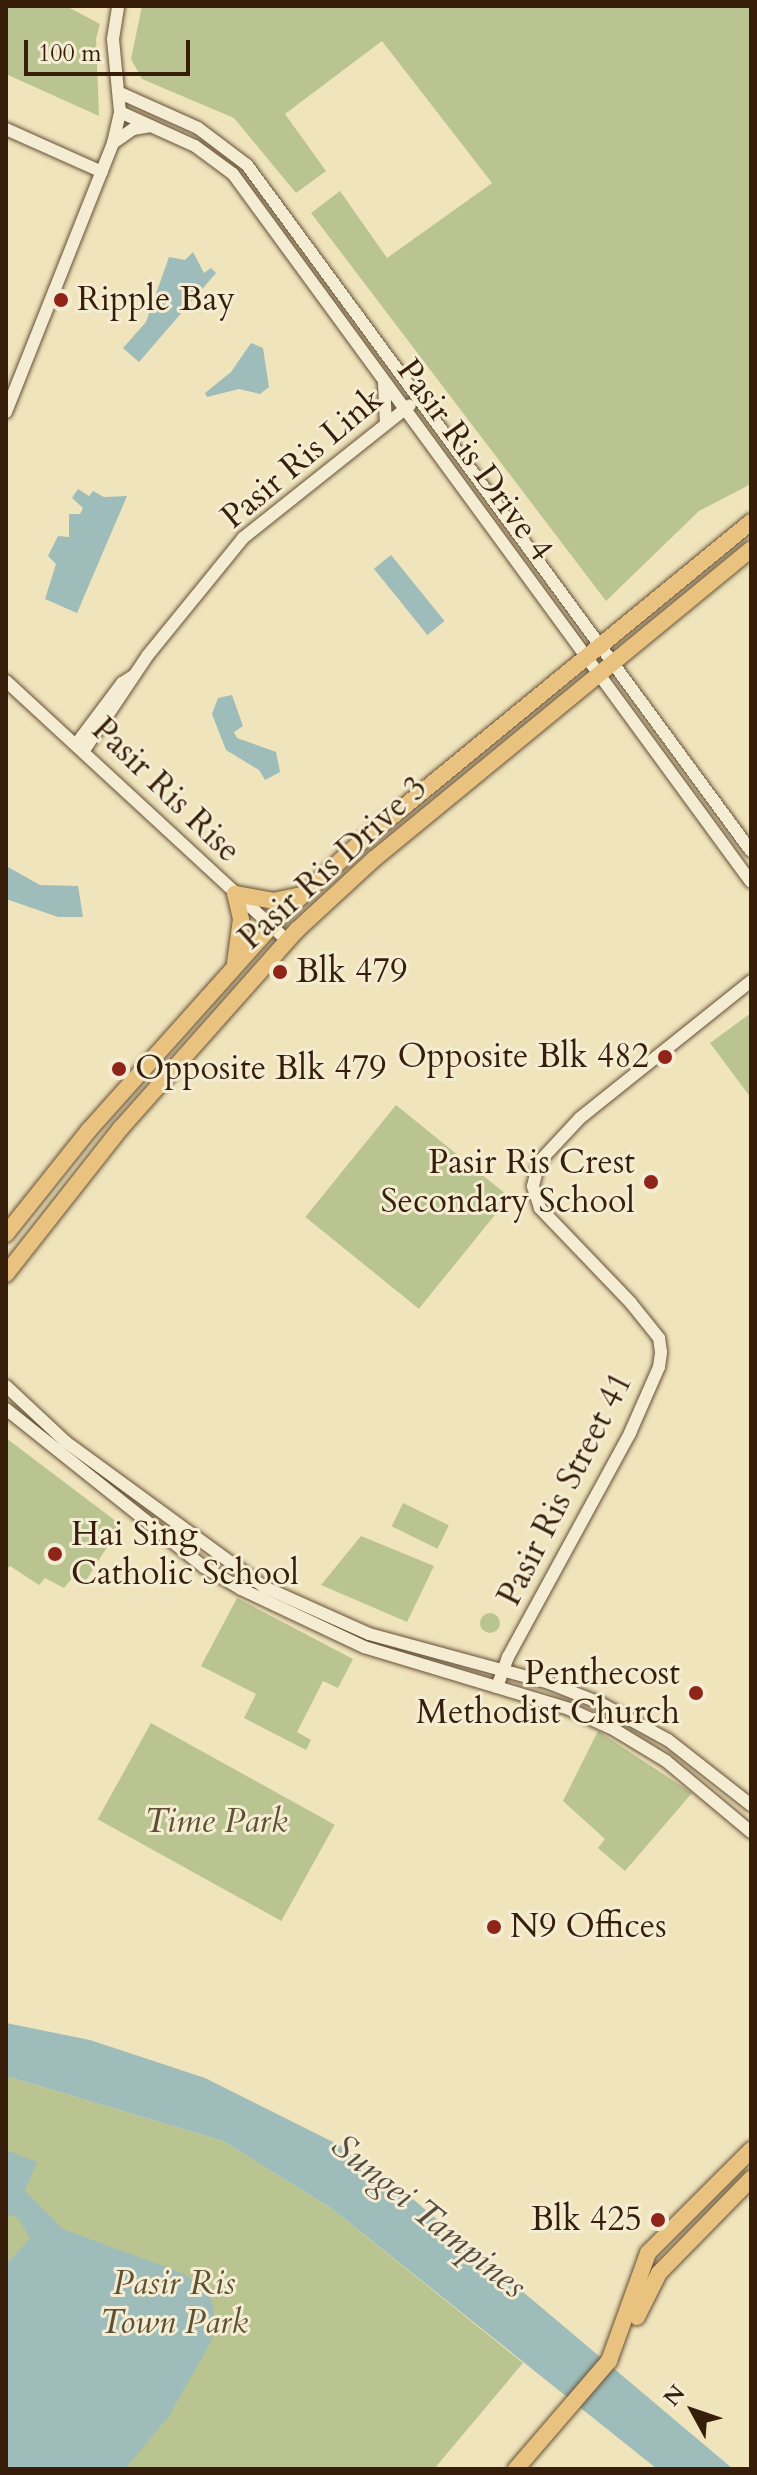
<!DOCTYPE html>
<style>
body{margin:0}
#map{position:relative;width:757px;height:2475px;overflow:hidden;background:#f0e4bc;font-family:Cardo,serif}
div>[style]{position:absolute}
.green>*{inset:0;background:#bac491;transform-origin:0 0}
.round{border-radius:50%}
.water>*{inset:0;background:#9ebcba;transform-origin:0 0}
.roads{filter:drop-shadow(0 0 2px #655037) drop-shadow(0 0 2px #655037)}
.minor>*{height:12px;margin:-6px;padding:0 6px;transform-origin:6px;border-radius:6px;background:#f5edd3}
.major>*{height:16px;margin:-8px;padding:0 8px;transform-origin:8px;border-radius:8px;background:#e8c27e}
.dots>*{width:22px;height:22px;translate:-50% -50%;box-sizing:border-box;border:4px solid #f5edd3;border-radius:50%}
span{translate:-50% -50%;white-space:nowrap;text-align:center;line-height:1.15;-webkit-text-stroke:6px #f5edd3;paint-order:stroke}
.poi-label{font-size:34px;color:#371e0b}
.left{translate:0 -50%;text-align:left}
.right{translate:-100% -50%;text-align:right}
.street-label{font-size:34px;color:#371e0b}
.park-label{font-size:34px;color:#5e5033;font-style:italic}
.water-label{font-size:36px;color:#564d40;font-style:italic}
.frame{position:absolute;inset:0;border:8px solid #371e0b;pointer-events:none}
.north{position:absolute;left:653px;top:2371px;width:80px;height:80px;-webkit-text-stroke:6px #f5edd3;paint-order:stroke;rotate:310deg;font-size:22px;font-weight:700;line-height:32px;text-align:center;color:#371e0b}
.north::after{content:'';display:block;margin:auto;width:28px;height:36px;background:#371e0b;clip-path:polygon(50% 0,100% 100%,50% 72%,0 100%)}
.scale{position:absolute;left:24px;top:40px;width:166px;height:36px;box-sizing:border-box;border:4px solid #371e0b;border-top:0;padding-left:10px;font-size:24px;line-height:28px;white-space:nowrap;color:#371e0b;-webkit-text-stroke:6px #f5edd3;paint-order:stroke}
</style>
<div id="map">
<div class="green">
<i style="clip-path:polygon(6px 6px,66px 6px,100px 24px,96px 39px,99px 116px,6px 74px)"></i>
<i style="clip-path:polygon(142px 6px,751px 6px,751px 484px,699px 511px,606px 601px,311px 213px,340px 191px,387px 258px,492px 183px,382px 41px,285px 114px,326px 171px,296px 193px,234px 118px,142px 79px,131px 59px)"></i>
<i style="clip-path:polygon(751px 1013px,751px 1098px,710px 1043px)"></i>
<i style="left:396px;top:1105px;width:146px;height:144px;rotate:39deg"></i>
<i style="clip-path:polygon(6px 1438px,121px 1525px,85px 1582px,73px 1577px,64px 1588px,45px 1578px,39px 1585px,10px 1566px,6px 1570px)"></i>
<i style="left:403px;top:1503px;width:51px;height:26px;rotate:26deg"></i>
<i style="clip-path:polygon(361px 1536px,434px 1566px,407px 1622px,321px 1585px)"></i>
<i style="clip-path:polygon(237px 1598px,353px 1659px,338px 1688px,323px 1681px,297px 1732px,311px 1740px,306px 1750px,244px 1718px,256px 1694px,201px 1666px)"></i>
<i class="round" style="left:480px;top:1613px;width:20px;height:20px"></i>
<i style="left:151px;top:1723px;width:210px;height:110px;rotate:29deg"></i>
<i style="clip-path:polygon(598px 1731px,692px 1793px,625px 1871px,598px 1848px,605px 1839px,563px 1801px)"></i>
<i style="clip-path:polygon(6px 2076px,223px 2141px,331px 2208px,523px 2363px,434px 2469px,6px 2469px)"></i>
</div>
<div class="water">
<i style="clip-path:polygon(193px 252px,204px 273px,211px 268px,216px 273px,139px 362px,123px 348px,146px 322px,169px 257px,185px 260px)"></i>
<i style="clip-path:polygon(251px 343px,263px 348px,269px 387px,260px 394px,239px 389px,207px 397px,205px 393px,231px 372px)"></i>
<i style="clip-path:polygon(78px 489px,89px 496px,93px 491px,104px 497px,127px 496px,77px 613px,45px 599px,56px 564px,48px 556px,58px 536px,69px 537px,69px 514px,80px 514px,83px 508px,72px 498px)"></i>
<i style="left:391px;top:555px;width:85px;height:22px;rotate:51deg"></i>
<i style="clip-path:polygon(232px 695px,243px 726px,234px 732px,237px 738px,276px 752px,280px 772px,265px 780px,259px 770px,226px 750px,212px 714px,218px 698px)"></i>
<i style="clip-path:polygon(6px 866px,40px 885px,78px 886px,83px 917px,58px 917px,6px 899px)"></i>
<i style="clip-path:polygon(6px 2023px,90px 2040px,205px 2078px,363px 2157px,733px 2469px,657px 2469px,331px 2208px,223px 2141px,6px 2076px)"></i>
<i style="clip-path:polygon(6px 2150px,37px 2162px,25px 2191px,63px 2229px,182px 2273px,208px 2291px,214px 2308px,212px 2340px,169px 2416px,125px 2469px,6px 2469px,6px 2265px,30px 2238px,18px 2218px,6px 2214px)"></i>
</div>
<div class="roads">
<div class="minor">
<i style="left:120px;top:93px;width:85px;rotate:24.2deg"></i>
<i style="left:198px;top:128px;width:61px;rotate:37.1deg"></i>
<i style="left:247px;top:165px;width:851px;rotate:53.7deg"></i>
<i style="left:120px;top:112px;width:82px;rotate:24.4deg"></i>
<i style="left:195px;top:146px;width:47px;rotate:36.4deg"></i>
<i style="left:233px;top:174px;width:877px;rotate:53.81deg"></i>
<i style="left:6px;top:129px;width:105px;rotate:24.1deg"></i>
<i style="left:113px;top:143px;width:24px;rotate:-35deg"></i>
<i style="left:133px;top:129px;width:18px;rotate:-9deg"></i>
<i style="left:384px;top:383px;width:41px;rotate:87.2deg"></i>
<i style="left:6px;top:412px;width:289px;rotate:-68.3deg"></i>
<i style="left:113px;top:143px;width:32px;rotate:-77deg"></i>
<i style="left:120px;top:112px;width:73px;rotate:-95.5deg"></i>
<i style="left:113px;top:39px;width:33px;rotate:-81deg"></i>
<i style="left:6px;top:681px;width:382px;rotate:42.7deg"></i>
<i style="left:77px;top:743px;width:75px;rotate:-53.1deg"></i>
<i style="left:122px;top:683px;width:13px;rotate:-32deg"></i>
<i style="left:85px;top:749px;width:113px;rotate:-56.2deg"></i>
<i style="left:148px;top:655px;width:151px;rotate:-50.9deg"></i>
<i style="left:243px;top:538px;width:213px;rotate:-38.5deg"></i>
<i style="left:6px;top:1386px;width:82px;rotate:43deg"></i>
<i style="left:66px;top:1442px;width:245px;rotate:36.2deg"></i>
<i style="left:264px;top:1587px;width:115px;rotate:24.1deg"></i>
<i style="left:369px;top:1634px;width:187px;rotate:15.2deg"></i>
<i style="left:549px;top:1683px;width:55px;rotate:21.4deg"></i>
<i style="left:600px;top:1703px;width:77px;rotate:28.6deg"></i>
<i style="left:668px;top:1740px;width:105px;rotate:38.1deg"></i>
<i style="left:6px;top:1409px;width:253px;rotate:38.6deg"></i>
<i style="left:204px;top:1567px;width:43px;rotate:30.7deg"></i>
<i style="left:241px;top:1589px;width:136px;rotate:25.2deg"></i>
<i style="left:364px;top:1647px;width:214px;rotate:16.8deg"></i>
<i style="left:569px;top:1709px;width:51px;rotate:24.5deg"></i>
<i style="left:615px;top:1730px;width:60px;rotate:31.3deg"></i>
<i style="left:666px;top:1761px;width:111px;rotate:39.9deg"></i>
<i style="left:497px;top:1687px;width:32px;rotate:-70deg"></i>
<i style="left:508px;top:1657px;width:255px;rotate:-61.4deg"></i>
<i style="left:630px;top:1433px;width:72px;rotate:-66.3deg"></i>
<i style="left:659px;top:1367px;width:15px;rotate:-82deg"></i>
<i style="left:661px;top:1352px;width:14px;rotate:-98deg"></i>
<i style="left:659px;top:1338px;width:45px;rotate:-128.7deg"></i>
<i style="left:631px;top:1303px;width:132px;rotate:-133.8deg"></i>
<i style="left:540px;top:1208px;width:23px;rotate:-108deg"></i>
<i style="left:533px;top:1186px;width:25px;rotate:-76deg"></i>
<i style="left:539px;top:1162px;width:60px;rotate:-47deg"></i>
<i style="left:580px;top:1118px;width:219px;rotate:-38.7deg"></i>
</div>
<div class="major">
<i style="left:235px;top:963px;width:44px;rotate:-82.2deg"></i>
<i style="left:241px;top:919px;width:26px;rotate:-103deg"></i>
<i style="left:235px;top:894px;width:39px;rotate:10deg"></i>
<i style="left:273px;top:901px;width:29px;rotate:-12deg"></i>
<i style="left:6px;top:1234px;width:133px;rotate:-51.4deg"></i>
<i style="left:89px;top:1130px;width:288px;rotate:-48.2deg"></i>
<i style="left:281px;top:915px;width:108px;rotate:-42.4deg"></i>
<i style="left:361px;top:842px;width:504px;rotate:-39.37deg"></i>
<i style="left:6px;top:1274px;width:186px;rotate:-51.8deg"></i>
<i style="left:121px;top:1128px;width:265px;rotate:-48.4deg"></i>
<i style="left:297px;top:930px;width:105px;rotate:-42.7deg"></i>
<i style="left:374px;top:859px;width:488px;rotate:-39.4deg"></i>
<i style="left:637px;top:2317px;width:49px;rotate:-63.4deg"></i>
<i style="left:659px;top:2273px;width:132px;rotate:-45.6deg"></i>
<i style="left:516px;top:2469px;width:143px;rotate:-49.3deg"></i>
<i style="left:609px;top:2361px;width:115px;rotate:-70.1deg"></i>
<i style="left:648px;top:2253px;width:146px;rotate:-45deg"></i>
</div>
</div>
<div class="dots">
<i style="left:61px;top:300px;background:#8f2418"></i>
<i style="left:280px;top:972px;background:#8f2418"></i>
<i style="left:665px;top:1057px;background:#8f2418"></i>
<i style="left:119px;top:1069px;background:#8f2418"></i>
<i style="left:651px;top:1182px;background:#8f2418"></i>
<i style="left:55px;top:1554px;background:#8f2418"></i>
<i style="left:696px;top:1693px;background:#8f2418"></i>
<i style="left:494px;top:1927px;background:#8f2418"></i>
<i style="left:658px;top:2220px;background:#8f2418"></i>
</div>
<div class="poi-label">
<span class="left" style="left:77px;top:300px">Ripple Bay</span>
<span class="left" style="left:296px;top:972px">Blk 479</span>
<span class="right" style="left:649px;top:1057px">Opposite Blk 482</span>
<span class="left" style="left:135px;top:1069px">Opposite Blk 479</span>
<span class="right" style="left:635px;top:1182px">Pasir Ris Crest<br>Secondary School</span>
<span class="left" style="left:71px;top:1554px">Hai Sing<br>Catholic School</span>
<span class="right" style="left:680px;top:1693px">Penthecost<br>Methodist Church</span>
<span class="left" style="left:510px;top:1927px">N9 Offices</span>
<span class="right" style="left:642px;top:2220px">Blk 425</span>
</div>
<div class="street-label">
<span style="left:302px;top:458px;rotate:-40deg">Pasir Ris Link</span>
<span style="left:475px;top:460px;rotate:54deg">Pasir Ris Drive 4</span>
<span style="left:166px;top:790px;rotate:44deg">Pasir Ris Rise</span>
<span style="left:333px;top:863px;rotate:-42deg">Pasir Ris Drive 3</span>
<span style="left:565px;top:1489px;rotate:-63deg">Pasir Ris Street 41</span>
</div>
<div class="park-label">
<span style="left:216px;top:1822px">Time Park</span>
<span style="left:174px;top:2303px">Pasir Ris<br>Town Park</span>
</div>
<div class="water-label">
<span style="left:429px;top:2216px;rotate:39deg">Sungei Tampines</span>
</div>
<div class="frame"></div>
<div class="north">N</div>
<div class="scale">100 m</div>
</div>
